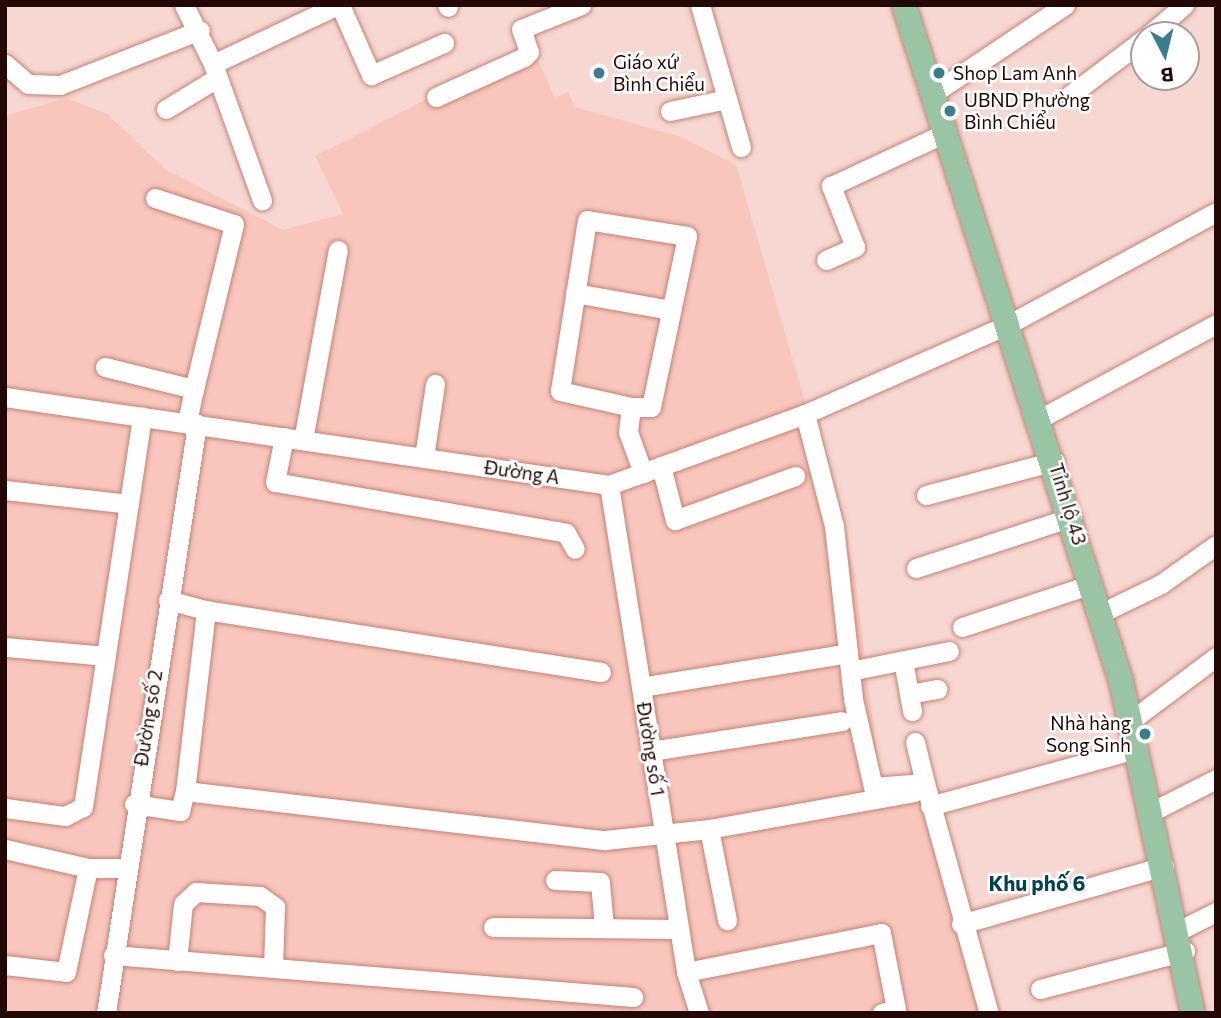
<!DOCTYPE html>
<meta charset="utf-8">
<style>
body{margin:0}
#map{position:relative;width:1221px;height:1018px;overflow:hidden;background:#f6d7d1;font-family:Commissioner,sans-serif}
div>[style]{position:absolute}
.built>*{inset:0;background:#f8c6bc}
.roads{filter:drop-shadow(0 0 2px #c88174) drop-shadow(0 0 2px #c88174)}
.minor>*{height:19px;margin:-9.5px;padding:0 9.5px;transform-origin:9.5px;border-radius:9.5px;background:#fff}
.major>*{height:24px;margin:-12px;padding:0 12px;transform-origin:12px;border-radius:12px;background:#99c5a5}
.dots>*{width:19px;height:19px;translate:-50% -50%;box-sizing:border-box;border:4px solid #fff;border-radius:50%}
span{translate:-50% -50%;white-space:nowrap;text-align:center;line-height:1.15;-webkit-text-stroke:5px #fff;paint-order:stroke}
.poi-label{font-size:19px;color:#230906}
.left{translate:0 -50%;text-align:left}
.right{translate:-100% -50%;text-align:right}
.street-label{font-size:19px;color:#230906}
.neighbourhood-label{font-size:21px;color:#02434c;font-weight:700}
.frame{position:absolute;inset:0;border:7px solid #230906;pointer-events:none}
.north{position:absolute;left:1130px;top:21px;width:70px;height:70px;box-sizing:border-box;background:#fff;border:2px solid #a79d9b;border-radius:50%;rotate:173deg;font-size:19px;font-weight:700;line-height:28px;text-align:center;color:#230906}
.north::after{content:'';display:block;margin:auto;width:24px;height:32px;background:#397e8b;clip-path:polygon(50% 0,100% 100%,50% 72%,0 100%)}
</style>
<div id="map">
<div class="built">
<i style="clip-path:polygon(532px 46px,555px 98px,568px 92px,575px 107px,681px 137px,736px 165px,854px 569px,882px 795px,934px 776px,986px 1013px,5px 1013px,5px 116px,66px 98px,107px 114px,165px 169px,283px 230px,343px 214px,315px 156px)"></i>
</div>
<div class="roads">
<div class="minor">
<i style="left:184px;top:5px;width:66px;rotate:63.8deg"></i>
<i style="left:213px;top:64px;width:138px;rotate:-25.3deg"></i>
<i style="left:340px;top:5px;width:77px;rotate:66.1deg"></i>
<i style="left:371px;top:75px;width:80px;rotate:-23.7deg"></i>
<i style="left:447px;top:5px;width:2px;rotate:63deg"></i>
<i style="left:700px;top:5px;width:148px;rotate:73.9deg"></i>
<i style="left:1149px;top:35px;width:46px;rotate:-40.6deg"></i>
<i style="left:5px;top:64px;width:30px;rotate:41deg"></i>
<i style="left:28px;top:84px;width:32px;rotate:2deg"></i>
<i style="left:60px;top:85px;width:150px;rotate:-21.4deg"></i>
<i style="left:213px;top:64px;width:145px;rotate:70.2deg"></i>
<i style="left:932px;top:94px;width:160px;rotate:-33.8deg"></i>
<i style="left:1070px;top:95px;width:93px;rotate:-37.1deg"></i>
<i style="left:436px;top:97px;width:97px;rotate:-24.4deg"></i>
<i style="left:524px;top:57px;width:7px;rotate:-45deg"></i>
<i style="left:529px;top:52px;width:24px;rotate:-109deg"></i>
<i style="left:521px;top:29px;width:65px;rotate:-21.8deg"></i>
<i style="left:166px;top:109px;width:60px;rotate:-31.3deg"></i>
<i style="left:670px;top:111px;width:58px;rotate:-11.9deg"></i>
<i style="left:155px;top:198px;width:83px;rotate:18.2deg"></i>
<i style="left:234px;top:224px;width:170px;rotate:103.6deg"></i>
<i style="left:826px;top:260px;width:32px;rotate:-24deg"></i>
<i style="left:855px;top:247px;width:66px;rotate:-111.5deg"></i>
<i style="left:831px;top:186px;width:126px;rotate:-24.9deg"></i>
<i style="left:575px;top:293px;width:97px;rotate:10.1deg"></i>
<i style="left:105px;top:367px;width:92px;rotate:13.9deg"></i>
<i style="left:194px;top:389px;width:35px;rotate:102deg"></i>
<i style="left:5px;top:397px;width:610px;rotate:8.29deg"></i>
<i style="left:609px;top:485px;width:208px;rotate:-19.9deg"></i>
<i style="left:805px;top:414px;width:225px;rotate:-23.8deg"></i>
<i style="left:1011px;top:323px;width:233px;rotate:-28.4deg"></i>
<i style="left:631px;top:407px;width:20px"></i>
<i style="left:651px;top:407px;width:175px;rotate:-78.1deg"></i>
<i style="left:687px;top:236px;width:101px;rotate:-170.9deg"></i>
<i style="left:587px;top:220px;width:173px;rotate:99deg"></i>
<i style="left:560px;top:391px;width:73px;rotate:12.7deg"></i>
<i style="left:631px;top:407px;width:25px;rotate:97deg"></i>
<i style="left:628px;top:432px;width:44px;rotate:69.9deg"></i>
<i style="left:805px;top:414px;width:116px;rotate:75.5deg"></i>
<i style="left:834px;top:526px;width:174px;rotate:83.7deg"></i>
<i style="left:853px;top:699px;width:90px;rotate:77.2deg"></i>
<i style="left:873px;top:787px;width:52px;rotate:-4.4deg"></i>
<i style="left:925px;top:783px;width:239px;rotate:74.5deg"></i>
<i style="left:1041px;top:418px;width:199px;rotate:-28.2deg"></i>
<i style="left:284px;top:437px;width:46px;rotate:101.3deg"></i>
<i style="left:275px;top:482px;width:295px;rotate:9.9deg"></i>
<i style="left:566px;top:533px;width:18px;rotate:61deg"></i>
<i style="left:303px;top:440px;width:193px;rotate:-79.6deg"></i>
<i style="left:424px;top:457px;width:74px;rotate:-81.4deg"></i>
<i style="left:661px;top:466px;width:56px;rotate:75.5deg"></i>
<i style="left:675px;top:520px;width:128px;rotate:-20.1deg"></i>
<i style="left:609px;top:485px;width:493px;rotate:81deg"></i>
<i style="left:686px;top:972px;width:43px;rotate:72.4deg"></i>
<i style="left:5px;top:490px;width:125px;rotate:6.4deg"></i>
<i style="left:926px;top:495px;width:133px;rotate:-14.8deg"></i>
<i style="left:916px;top:568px;width:164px;rotate:-18.1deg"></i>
<i style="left:168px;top:600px;width:39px;rotate:15deg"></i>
<i style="left:1101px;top:613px;width:67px;rotate:-25.8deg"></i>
<i style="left:1161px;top:584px;width:67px;rotate:-35.3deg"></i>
<i style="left:962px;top:627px;width:137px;rotate:-18.3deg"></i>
<i style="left:5px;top:647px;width:101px;rotate:5.1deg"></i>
<i style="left:903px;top:660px;width:52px;rotate:80deg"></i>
<i style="left:850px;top:671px;width:101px;rotate:-11.4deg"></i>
<i style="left:601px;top:672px;width:400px;rotate:-171.1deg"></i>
<i style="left:206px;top:610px;width:182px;rotate:96.6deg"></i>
<i style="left:185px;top:791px;width:423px;rotate:6.7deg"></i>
<i style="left:605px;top:840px;width:105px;rotate:-6deg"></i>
<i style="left:709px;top:829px;width:208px;rotate:-10.2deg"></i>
<i style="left:641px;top:687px;width:198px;rotate:-9.3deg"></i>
<i style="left:909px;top:694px;width:29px;rotate:-10deg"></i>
<i style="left:1129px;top:722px;width:109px;rotate:-36.8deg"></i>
<i style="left:915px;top:742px;width:42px;rotate:76.3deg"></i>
<i style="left:651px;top:751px;width:193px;rotate:-8.9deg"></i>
<i style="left:134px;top:804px;width:47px;rotate:8.7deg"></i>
<i style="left:180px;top:811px;width:21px;rotate:-76deg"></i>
<i style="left:930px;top:806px;width:214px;rotate:-15.5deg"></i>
<i style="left:5px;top:808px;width:61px;rotate:7.6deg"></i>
<i style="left:65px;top:816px;width:20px;rotate:-27deg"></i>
<i style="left:83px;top:807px;width:395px;rotate:-81.4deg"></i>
<i style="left:1151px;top:812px;width:73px;rotate:-26.9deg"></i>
<i style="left:709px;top:829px;width:93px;rotate:78.8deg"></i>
<i style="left:5px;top:849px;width:85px;rotate:12.9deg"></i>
<i style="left:555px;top:880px;width:45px;rotate:2.5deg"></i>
<i style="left:600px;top:882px;width:46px;rotate:85deg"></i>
<i style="left:961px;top:924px;width:211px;rotate:-15.9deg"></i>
<i style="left:493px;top:927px;width:186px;rotate:0.6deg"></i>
<i style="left:1180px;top:930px;width:40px;rotate:-26.6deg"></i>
<i style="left:113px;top:955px;width:522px;rotate:4.62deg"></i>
<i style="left:177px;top:961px;width:57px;rotate:-84deg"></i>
<i style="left:183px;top:904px;width:18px;rotate:-43deg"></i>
<i style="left:196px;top:892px;width:64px;rotate:3.6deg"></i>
<i style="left:260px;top:896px;width:19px;rotate:36deg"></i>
<i style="left:275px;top:907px;width:61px;rotate:91.9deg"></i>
<i style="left:5px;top:965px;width:61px;rotate:6.5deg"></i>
<i style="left:66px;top:972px;width:106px;rotate:-78.1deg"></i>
<i style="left:88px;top:868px;width:36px"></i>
<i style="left:686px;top:972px;width:199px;rotate:-11.3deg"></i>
<i style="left:881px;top:933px;width:77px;rotate:78.8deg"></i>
<i style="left:896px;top:1009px;width:15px;rotate:164deg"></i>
<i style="left:1040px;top:989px;width:150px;rotate:-14.7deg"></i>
<i style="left:106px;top:1013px;width:596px;rotate:-81.22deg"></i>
</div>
<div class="major">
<i style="left:904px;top:5px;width:710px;rotate:72.2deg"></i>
<i style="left:1121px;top:681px;width:340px;rotate:77.8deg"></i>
</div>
</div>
<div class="dots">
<i style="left:599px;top:73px;background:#397e8b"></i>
<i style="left:939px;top:73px;background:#397e8b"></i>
<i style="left:950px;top:111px;background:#397e8b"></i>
<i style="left:1145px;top:734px;background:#397e8b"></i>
</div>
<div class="poi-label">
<span class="left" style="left:613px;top:73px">Giáo xứ<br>Bình Chiểu</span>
<span class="left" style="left:953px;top:73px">Shop Lam Anh</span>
<span class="left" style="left:964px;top:111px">UBND Phường<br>Bình Chiểu</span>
<span class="right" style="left:1131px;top:734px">Nhà hàng<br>Song Sinh</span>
</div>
<div class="street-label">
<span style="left:522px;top:472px;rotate:8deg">Đường A</span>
<span style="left:1068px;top:504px;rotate:73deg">Tỉnh lộ 43</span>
<span style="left:148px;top:718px;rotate:-81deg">Đường số 2</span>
<span style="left:651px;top:749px;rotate:81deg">Đường số 1</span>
</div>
<div class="neighbourhood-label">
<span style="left:1037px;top:883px">Khu phố 6</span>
</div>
<div class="frame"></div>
<div class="north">B</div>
</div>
